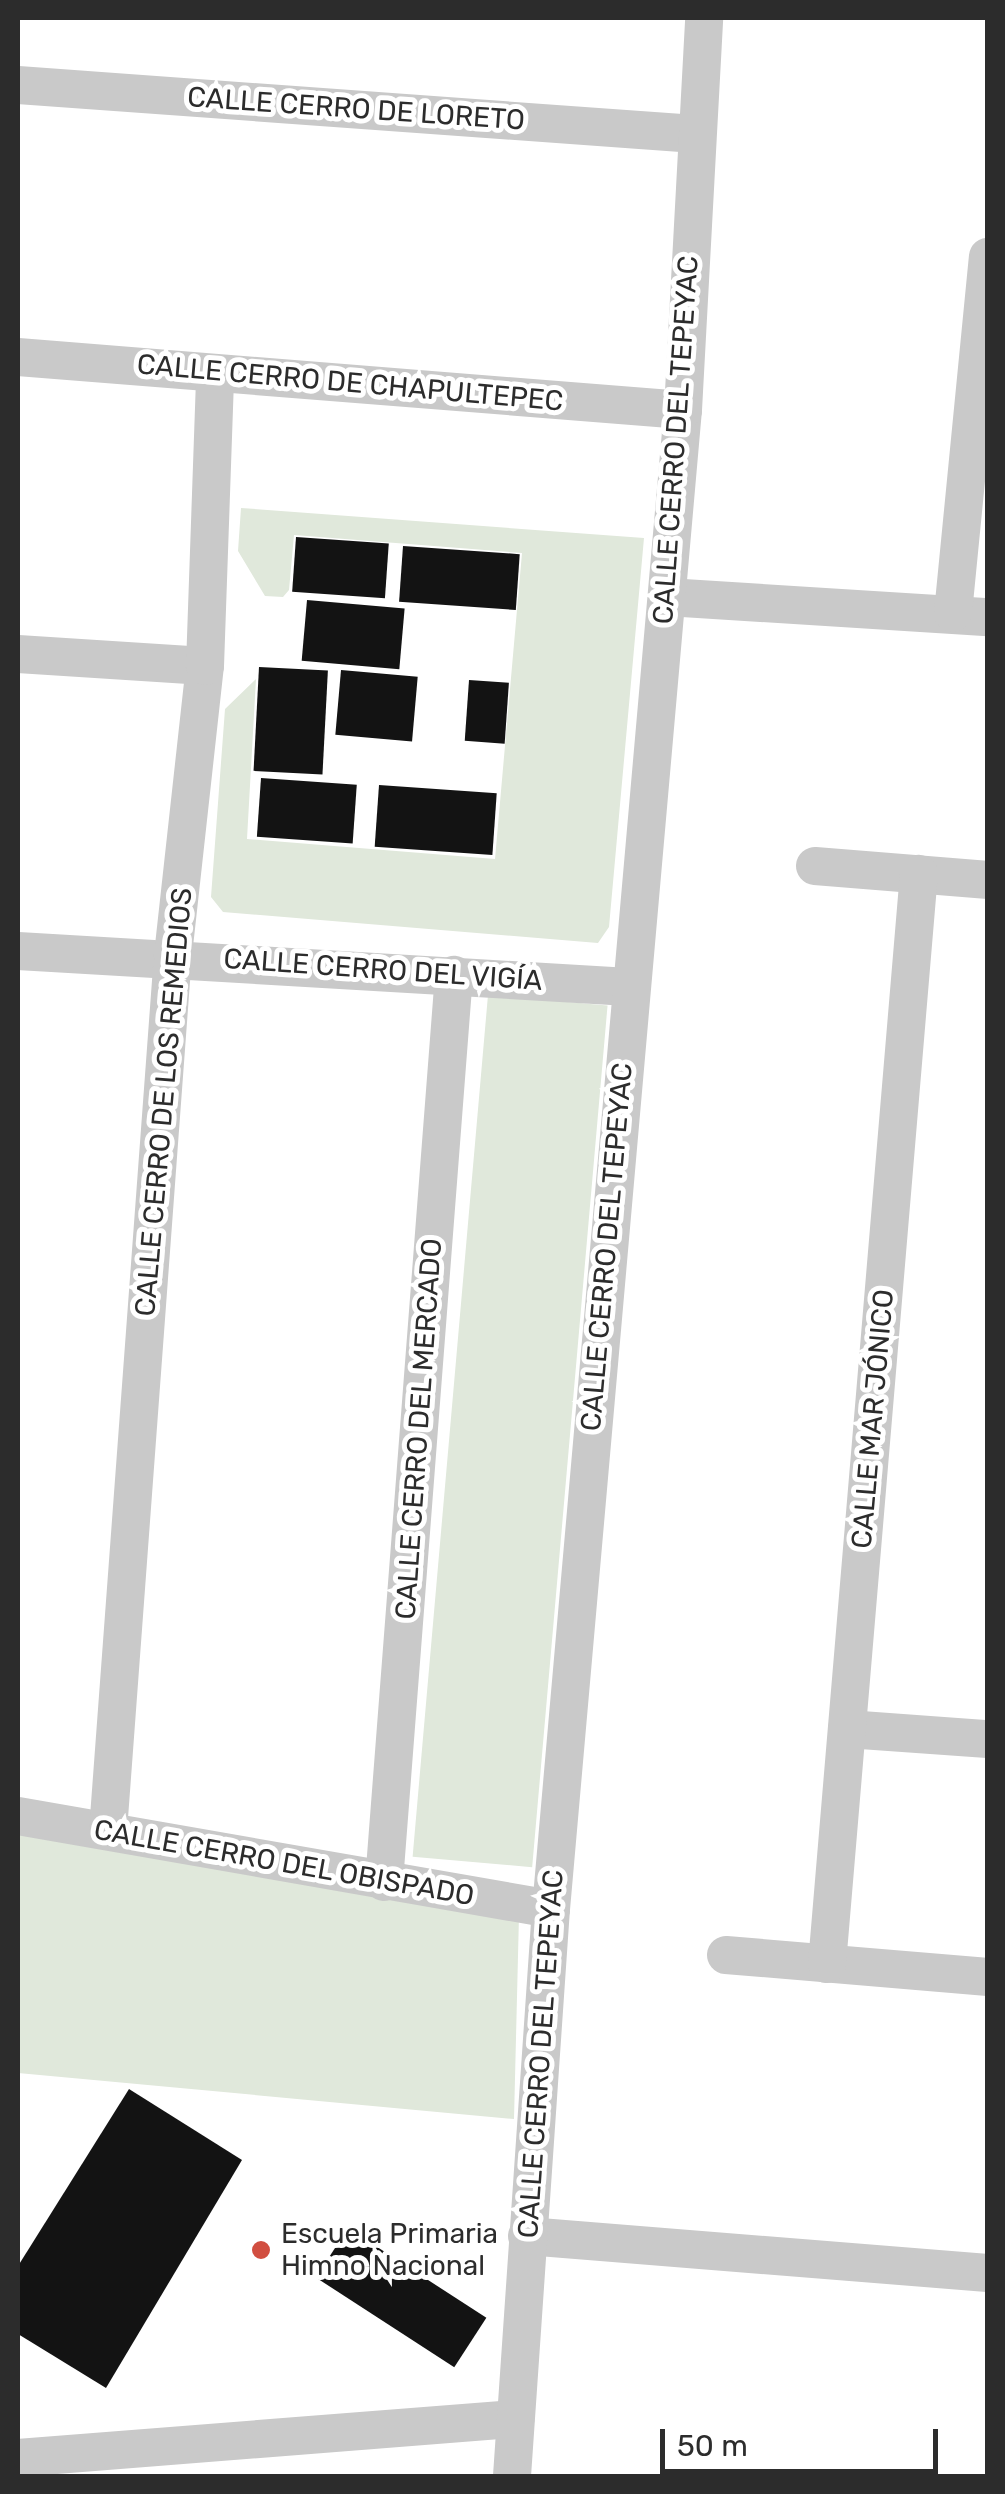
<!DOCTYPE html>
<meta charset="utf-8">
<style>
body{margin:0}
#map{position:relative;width:1005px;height:2494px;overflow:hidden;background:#fff;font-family:Rubik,sans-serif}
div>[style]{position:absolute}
.green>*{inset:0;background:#e0e8db;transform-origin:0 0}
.building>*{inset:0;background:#131313;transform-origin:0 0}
.street>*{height:38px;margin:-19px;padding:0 19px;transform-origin:19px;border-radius:19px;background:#c9c9c9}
.dots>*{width:28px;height:28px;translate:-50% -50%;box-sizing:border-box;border:5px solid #fff;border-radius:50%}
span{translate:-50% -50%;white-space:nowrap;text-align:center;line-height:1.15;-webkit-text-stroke:10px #fff;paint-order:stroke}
.street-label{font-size:28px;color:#2c2c2c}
.poi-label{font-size:28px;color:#2c2c2c}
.left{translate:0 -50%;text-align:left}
.frame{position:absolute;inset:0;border:20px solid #2c2c2c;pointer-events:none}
.scale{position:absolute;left:660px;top:2429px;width:278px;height:45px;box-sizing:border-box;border:5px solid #2c2c2c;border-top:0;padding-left:12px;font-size:30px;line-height:35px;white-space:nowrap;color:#2c2c2c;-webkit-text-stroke:8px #fff;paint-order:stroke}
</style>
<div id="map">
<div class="green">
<i style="clip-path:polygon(241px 508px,644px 538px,609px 927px,598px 943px,223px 912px,211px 897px,225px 709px,256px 679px,247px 839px,495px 859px,522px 553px,294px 535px,289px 590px,283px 597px,265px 596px,238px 551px)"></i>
<i style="left:488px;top:995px;width:120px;height:865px;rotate:5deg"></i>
<i style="clip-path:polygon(18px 1824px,519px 1915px,514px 2119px,18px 2073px)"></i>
</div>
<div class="building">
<i style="left:296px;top:537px;width:93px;height:55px;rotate:4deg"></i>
<i style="left:403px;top:546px;width:117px;height:56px;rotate:4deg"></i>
<i style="left:307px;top:600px;width:98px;height:61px;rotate:5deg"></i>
<i style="left:259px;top:667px;width:69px;height:104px;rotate:3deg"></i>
<i style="left:341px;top:670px;width:77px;height:65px;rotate:5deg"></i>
<i style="left:469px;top:680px;width:40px;height:61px;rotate:4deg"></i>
<i style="left:261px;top:778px;width:96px;height:59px;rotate:4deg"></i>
<i style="left:379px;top:785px;width:118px;height:62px;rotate:4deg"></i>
<i style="clip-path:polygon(129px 2089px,242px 2160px,106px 2388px,18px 2334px,18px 2266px)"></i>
<i style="left:348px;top:2228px;width:165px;height:59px;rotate:33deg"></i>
</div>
<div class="street">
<i style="left:18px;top:85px;width:679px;rotate:4.14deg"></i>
<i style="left:18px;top:357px;width:667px;rotate:4.56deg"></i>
<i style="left:667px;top:597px;width:322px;rotate:3.6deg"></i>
<i style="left:953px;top:613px;width:358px;rotate:-84.4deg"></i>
<i style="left:18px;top:654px;width:187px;rotate:3.7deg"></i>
<i style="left:815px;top:866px;width:174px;rotate:4.6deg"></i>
<i style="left:18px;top:951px;width:612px;rotate:3.37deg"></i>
<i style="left:847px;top:1729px;width:141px;rotate:4.1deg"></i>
<i style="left:18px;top:1816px;width:541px;rotate:9.9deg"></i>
<i style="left:108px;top:1831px;width:878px;rotate:-85.76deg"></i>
<i style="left:173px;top:955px;width:291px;rotate:-83.7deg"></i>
<i style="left:205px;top:666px;width:293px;rotate:-88deg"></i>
<i style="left:384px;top:1882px;width:910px;rotate:-85.59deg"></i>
<i style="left:726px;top:1955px;width:263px;rotate:4.8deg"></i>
<i style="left:827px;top:1964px;width:1094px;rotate:-85.18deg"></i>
<i style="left:527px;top:2236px;width:462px;rotate:4.6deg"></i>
<i style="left:18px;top:2458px;width:499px;rotate:-4.5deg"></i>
<i style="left:512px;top:2476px;width:568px;rotate:-86.07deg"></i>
<i style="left:551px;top:1909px;width:1505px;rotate:-84.97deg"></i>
<i style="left:683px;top:410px;width:393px;rotate:-86.9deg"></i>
</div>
<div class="dots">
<i style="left:261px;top:2250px;background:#d14e40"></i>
</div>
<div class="street-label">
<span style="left:356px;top:109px;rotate:4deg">CALLE CERRO DE LORETO</span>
<span style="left:350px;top:383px;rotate:5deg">CALLE CERRO DE CHAPULTEPEC</span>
<span style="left:676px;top:440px;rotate:-86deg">CALLE CERRO DEL TEPEYAC</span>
<span style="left:383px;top:970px;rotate:4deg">CALLE CERRO DEL VIGÍA</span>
<span style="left:164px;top:1102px;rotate:-85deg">CALLE CERRO DE LOS REMEDIOS</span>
<span style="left:607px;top:1247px;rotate:-85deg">CALLE CERRO DEL TEPEYAC</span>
<span style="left:873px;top:1419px;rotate:-85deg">CALLE MAR JÓNICO</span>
<span style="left:419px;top:1429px;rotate:-86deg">CALLE CERRO DEL MERCADO</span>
<span style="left:284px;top:1863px;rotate:10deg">CALLE CERRO DEL OBISPADO</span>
<span style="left:541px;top:2054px;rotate:-86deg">CALLE CERRO DEL TEPEYAC</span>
</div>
<div class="poi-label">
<span class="left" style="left:281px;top:2250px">Escuela Primaria<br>Himno Nacional</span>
</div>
<div class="frame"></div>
<div class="scale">50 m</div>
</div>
